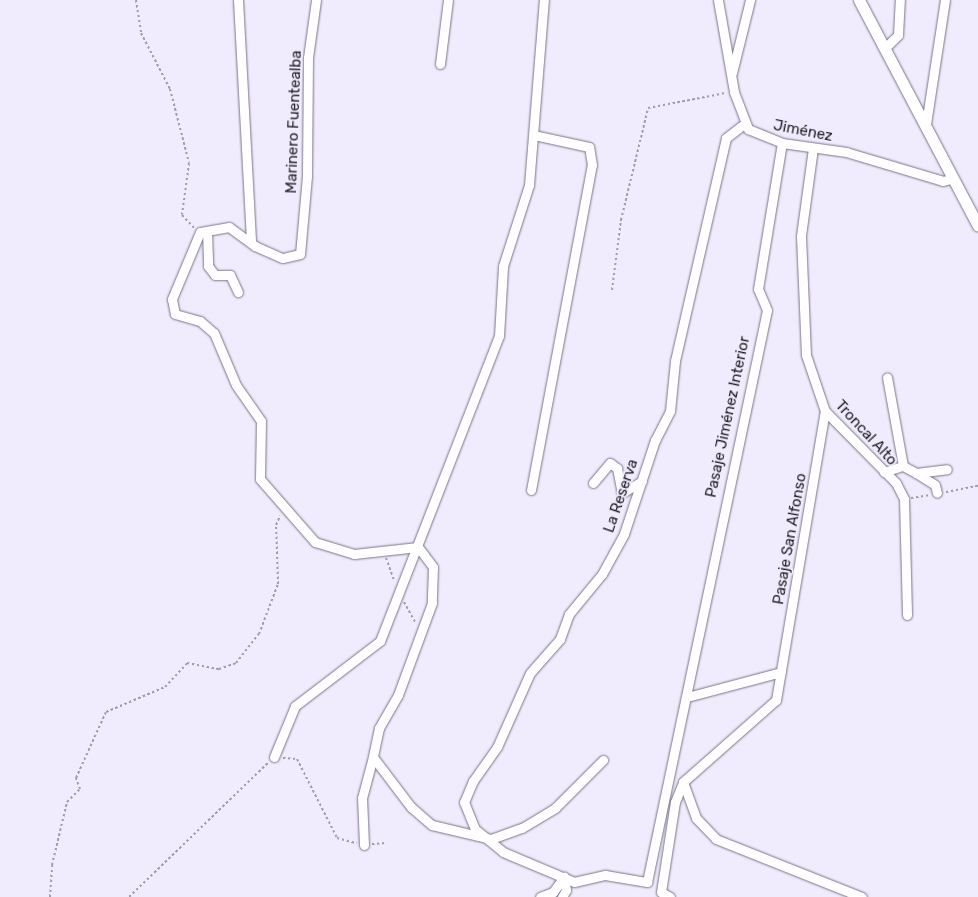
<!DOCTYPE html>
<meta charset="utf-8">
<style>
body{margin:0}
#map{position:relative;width:978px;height:897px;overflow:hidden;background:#f1ecfd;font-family:Rubik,sans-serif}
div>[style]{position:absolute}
.path>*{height:2px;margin-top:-1px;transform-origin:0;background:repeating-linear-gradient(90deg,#a09daa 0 2.5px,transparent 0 5px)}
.roads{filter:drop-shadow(0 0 1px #7a7486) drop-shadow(0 0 1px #7a7486)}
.minor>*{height:9px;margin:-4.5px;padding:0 4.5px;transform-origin:4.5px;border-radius:4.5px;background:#fff}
.major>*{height:11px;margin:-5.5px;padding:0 5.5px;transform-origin:5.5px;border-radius:5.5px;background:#fff}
span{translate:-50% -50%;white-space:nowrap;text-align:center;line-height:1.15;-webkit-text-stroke:4px #f1ecfd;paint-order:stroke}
.street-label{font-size:15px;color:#1f1d24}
</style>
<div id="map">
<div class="path">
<i style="left:136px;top:0;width:33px;rotate:81deg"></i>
<i style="left:141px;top:33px;width:63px;rotate:62.6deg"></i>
<i style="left:170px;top:89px;width:76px;rotate:75.6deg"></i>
<i style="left:189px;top:163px;width:52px;rotate:97.7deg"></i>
<i style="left:182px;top:215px;width:18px;rotate:47deg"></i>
<i style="left:612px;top:290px;width:71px;rotate:-82.7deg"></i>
<i style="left:621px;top:220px;width:115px;rotate:-76.4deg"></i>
<i style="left:648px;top:108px;width:79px;rotate:-10.9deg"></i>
<i style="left:946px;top:492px;width:33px;rotate:-11deg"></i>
<i style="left:911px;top:498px;width:18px;rotate:-9deg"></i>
<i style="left:386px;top:558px;width:23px;rotate:70deg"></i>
<i style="left:404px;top:602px;width:23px;rotate:61deg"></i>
<i style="left:283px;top:758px;width:14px;rotate:4deg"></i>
<i style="left:297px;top:759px;width:89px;rotate:63.1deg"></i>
<i style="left:337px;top:838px;width:20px;rotate:15deg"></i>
<i style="left:372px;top:844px;width:15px;rotate:-4deg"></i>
<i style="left:50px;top:897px;width:32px;rotate:-86deg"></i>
<i style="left:52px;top:865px;width:65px;rotate:-76.6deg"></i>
<i style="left:67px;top:802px;width:18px;rotate:-45deg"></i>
<i style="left:80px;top:789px;width:12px;rotate:-110deg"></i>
<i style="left:76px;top:778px;width:72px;rotate:-65.6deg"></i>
<i style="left:106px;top:712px;width:64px;rotate:-23deg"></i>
<i style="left:165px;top:687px;width:33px;rotate:-47deg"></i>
<i style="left:187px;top:663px;width:33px;rotate:11deg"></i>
<i style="left:219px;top:669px;width:18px;rotate:-19deg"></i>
<i style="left:236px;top:663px;width:37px;rotate:-52deg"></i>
<i style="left:259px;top:634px;width:53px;rotate:-69.2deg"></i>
<i style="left:278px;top:584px;width:59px;rotate:-91.9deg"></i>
<i style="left:276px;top:525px;width:10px;rotate:-66deg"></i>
<i style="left:129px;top:897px;width:193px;rotate:-44deg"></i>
</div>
<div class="roads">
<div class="minor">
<i style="left:238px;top:0;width:243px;rotate:86.9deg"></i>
<i style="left:316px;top:0;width:59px;rotate:97.9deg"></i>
<i style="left:308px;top:58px;width:118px;rotate:90.5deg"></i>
<i style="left:307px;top:176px;width:78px;rotate:95.1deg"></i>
<i style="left:300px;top:254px;width:18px;rotate:167deg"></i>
<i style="left:282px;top:258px;width:30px;rotate:-156deg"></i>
<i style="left:255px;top:246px;width:32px;rotate:-144deg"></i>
<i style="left:229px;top:227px;width:29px;rotate:170deg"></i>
<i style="left:200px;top:232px;width:73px;rotate:112.7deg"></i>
<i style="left:172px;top:299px;width:15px;rotate:79deg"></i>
<i style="left:175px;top:314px;width:26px;rotate:16deg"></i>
<i style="left:200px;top:321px;width:18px;rotate:41deg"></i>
<i style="left:214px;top:333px;width:56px;rotate:67.1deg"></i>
<i style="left:236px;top:385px;width:44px;rotate:55.2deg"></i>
<i style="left:261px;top:421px;width:58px;rotate:91deg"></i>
<i style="left:260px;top:479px;width:84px;rotate:48.9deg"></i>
<i style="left:315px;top:542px;width:41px;rotate:17.1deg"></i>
<i style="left:354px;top:554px;width:64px;rotate:-6.2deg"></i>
<i style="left:418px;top:547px;width:25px;rotate:53deg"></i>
<i style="left:433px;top:567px;width:36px;rotate:92deg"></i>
<i style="left:432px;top:603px;width:98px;rotate:110.3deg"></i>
<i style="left:398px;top:695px;width:38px;rotate:120deg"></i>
<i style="left:379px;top:728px;width:30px;rotate:102deg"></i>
<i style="left:373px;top:757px;width:63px;rotate:52.8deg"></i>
<i style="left:411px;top:807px;width:28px;rotate:41deg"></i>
<i style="left:432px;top:825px;width:61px;rotate:13.3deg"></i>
<i style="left:491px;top:839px;width:33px;rotate:-20deg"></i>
<i style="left:522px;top:828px;width:39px;rotate:-31deg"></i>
<i style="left:555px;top:808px;width:68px;rotate:-45deg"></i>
<i style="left:718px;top:0;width:93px;rotate:80.1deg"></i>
<i style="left:734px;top:92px;width:40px;rotate:69deg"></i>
<i style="left:748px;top:129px;width:37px;rotate:22deg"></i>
<i style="left:782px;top:143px;width:65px;rotate:8deg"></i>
<i style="left:846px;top:152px;width:101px;rotate:16.6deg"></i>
<i style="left:943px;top:181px;width:11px;rotate:-15deg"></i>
<i style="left:886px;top:47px;width:17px;rotate:-45deg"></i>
<i style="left:898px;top:35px;width:35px;rotate:-87deg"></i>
<i style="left:440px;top:64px;width:64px;rotate:-82.9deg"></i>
<i style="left:732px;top:73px;width:75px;rotate:-76.1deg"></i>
<i style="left:744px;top:124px;width:23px;rotate:142deg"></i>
<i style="left:726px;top:138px;width:229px;rotate:102.9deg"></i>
<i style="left:675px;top:361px;width:50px;rotate:95.7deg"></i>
<i style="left:670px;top:411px;width:33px;rotate:117deg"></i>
<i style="left:655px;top:440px;width:99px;rotate:108.3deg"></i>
<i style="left:624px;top:534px;width:46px;rotate:118.8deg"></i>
<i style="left:602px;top:574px;width:52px;rotate:129.5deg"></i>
<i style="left:569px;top:614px;width:27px;rotate:110deg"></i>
<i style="left:560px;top:639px;width:45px;rotate:131.4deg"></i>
<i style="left:530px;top:673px;width:81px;rotate:114deg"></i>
<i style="left:497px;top:747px;width:42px;rotate:125.2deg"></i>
<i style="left:473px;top:781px;width:23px;rotate:113deg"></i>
<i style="left:464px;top:802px;width:29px;rotate:68deg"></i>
<i style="left:475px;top:829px;width:36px;rotate:39deg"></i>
<i style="left:503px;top:852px;width:77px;rotate:22.9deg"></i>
<i style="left:574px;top:882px;width:32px;rotate:-13deg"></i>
<i style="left:605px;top:875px;width:43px;rotate:9.5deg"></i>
<i style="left:647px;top:882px;width:584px;rotate:-78.15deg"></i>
<i style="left:767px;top:310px;width:23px;rotate:-113deg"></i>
<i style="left:758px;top:289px;width:148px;rotate:-80.7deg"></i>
<i style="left:926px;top:124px;width:125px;rotate:-81.3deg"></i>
<i style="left:813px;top:148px;width:89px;rotate:97.8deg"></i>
<i style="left:801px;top:236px;width:119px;rotate:87.6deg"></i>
<i style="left:806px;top:355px;width:59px;rotate:71.3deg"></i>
<i style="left:825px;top:411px;width:101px;rotate:45.4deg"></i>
<i style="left:896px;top:483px;width:18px;rotate:63deg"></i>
<i style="left:904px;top:499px;width:116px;rotate:88.5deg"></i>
<i style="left:207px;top:232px;width:34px;rotate:88deg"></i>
<i style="left:208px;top:266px;width:11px;rotate:52deg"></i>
<i style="left:215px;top:275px;width:15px"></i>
<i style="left:230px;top:275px;width:19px;rotate:65deg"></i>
<i style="left:903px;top:466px;width:15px;rotate:28deg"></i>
<i style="left:916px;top:473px;width:31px;rotate:-7deg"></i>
<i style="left:884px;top:472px;width:20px;rotate:-18deg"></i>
<i style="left:903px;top:466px;width:90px;rotate:-100.2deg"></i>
<i style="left:916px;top:473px;width:22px;rotate:32deg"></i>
<i style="left:935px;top:485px;width:8px;rotate:76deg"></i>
<i style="left:593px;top:483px;width:26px;rotate:-50deg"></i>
<i style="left:610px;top:463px;width:9px;rotate:36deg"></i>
<i style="left:617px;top:468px;width:25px;rotate:79deg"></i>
<i style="left:622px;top:493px;width:23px;rotate:-31deg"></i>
<i style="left:531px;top:490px;width:331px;rotate:-79.4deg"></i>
<i style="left:592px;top:165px;width:18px;rotate:-99deg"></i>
<i style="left:589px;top:147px;width:56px;rotate:-167.7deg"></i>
<i style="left:687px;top:697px;width:97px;rotate:-14.9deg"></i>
<i style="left:274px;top:757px;width:55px;rotate:-67.6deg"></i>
<i style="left:295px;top:706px;width:107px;rotate:-37.4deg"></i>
<i style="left:380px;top:641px;width:327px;rotate:-68.7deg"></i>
<i style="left:499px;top:336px;width:70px;rotate:-86.7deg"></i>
<i style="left:503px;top:266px;width:85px;rotate:-72.2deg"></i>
<i style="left:529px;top:185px;width:186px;rotate:-85.4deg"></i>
<i style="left:683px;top:782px;width:124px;rotate:-41.4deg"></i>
<i style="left:776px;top:700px;width:293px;rotate:-80.4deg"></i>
<i style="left:364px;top:845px;width:47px;rotate:-92.4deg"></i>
<i style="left:362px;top:798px;width:42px;rotate:-75deg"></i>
<i style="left:540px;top:897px;width:14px;rotate:-21deg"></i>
<i style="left:553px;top:892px;width:19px;rotate:-54deg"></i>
<i style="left:562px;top:897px;width:8px;rotate:-60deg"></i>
<i style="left:566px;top:890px;width:13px;rotate:-99deg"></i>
<i style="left:670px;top:897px;width:10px;rotate:-151deg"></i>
<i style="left:661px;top:892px;width:91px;rotate:-81.2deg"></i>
<i style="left:675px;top:802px;width:22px;rotate:-68deg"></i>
<i style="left:683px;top:782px;width:38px;rotate:70deg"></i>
<i style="left:696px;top:818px;width:29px;rotate:46deg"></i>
<i style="left:716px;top:839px;width:157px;rotate:21.7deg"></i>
</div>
<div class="major">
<i style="left:859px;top:0;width:255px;rotate:62.2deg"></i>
</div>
</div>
<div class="street-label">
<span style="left:294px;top:122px;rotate:-88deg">Marinero Fuentealba</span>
<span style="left:803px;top:131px;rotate:11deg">Jiménez</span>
<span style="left:728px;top:417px;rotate:-78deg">Pasaje Jiménez Interior</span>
<span style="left:866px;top:433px;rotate:47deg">Troncal Alto</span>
<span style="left:621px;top:496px;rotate:-71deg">La Reserva</span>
<span style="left:790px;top:539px;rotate:-80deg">Pasaje San Alfonso</span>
</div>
</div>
